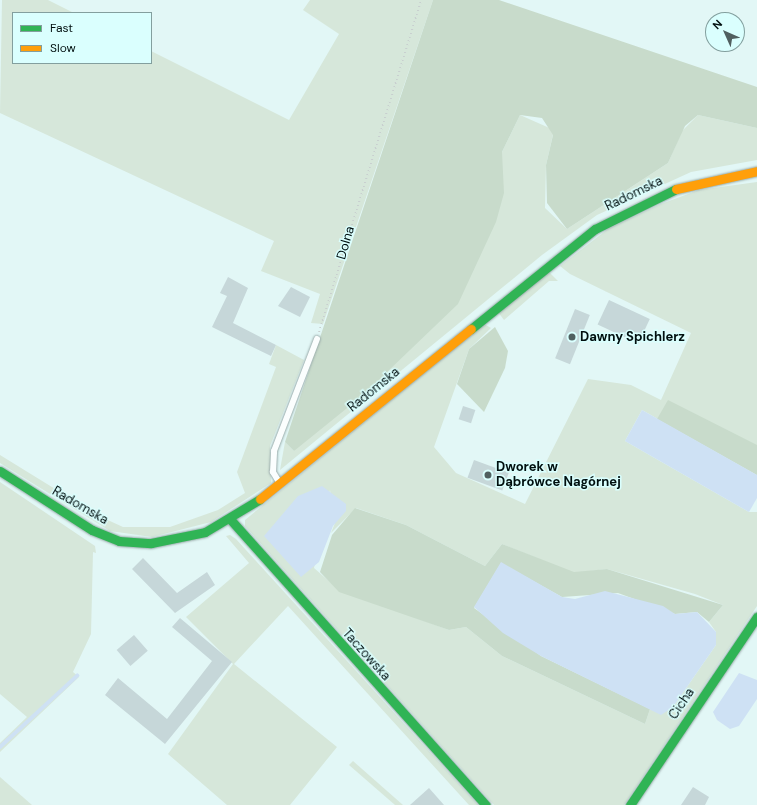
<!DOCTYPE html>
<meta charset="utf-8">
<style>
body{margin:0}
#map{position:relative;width:757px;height:805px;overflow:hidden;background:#e2f7f6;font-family:"DM Sans",sans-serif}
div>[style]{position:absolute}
.green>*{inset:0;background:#d6e7da}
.forest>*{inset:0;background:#c8dbcb}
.water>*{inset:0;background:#cee1f4}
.stream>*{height:3.5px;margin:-1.75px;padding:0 1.75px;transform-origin:1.75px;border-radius:1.75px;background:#cee1f4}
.building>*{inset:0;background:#c6d7d9;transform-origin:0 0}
.path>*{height:2px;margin-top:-1px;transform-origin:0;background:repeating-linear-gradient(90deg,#c8cfcf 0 1px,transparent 0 4px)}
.roads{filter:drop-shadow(0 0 1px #99abaa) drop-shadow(0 0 1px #99abaa)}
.lane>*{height:6px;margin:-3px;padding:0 3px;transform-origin:3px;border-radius:3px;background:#fbfefe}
.fast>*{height:9px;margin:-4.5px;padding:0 4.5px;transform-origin:4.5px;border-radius:4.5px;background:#30b455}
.slow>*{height:9px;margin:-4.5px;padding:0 4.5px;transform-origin:4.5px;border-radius:4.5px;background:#ff9f0a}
.dots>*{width:11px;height:11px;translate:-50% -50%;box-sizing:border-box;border:2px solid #dafffe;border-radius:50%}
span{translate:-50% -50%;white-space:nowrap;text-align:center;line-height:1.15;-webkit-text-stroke:3px #dafffe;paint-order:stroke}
.street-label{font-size:13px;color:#010f0f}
.poi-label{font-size:13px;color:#010f0f;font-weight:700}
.left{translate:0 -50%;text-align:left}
.legend{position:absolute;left:12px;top:12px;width:140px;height:52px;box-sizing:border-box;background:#dafffe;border:1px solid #839f9e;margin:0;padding:5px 7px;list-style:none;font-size:12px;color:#010f0f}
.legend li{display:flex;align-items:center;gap:8px;height:20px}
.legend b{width:20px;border:1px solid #839f9e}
.north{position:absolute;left:705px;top:12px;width:40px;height:40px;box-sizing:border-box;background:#dafffe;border:1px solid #839f9e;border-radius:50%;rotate:315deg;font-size:11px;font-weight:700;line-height:16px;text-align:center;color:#010f0f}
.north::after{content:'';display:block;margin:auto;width:14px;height:18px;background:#506060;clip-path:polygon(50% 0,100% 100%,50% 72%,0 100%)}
</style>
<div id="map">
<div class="green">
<i style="clip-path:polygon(2px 0,48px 0,74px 13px,13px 13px,13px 63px,151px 63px,151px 51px,289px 120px,339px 34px,303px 10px,310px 0,433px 0,323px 324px,311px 323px,320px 294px,261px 271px,274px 241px,0 113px)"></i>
<i style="clip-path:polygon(520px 115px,554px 130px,546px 165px,545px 208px,567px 229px,668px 163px,682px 131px,698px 115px,757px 128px,757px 160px,691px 172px,597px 215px,542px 255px,280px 470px,285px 442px,294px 451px,502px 152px)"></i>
<i style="clip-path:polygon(evenodd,757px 182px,757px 475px,642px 410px,625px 441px,749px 512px,757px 512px,757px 606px,624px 805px,494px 805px,245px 526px,245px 520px,484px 324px,491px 328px,469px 349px,434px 447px,456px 473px,525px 504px,588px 379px,631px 385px,661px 400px,691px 333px,570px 274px,560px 266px,608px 229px,661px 204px,699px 190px,757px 182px,330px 490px,335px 523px,331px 533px,356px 508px,406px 525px,485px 566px,502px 544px,574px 573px,607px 569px,695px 594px,723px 605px,709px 622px,716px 632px,716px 645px,673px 707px,661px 714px,650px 709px,645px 724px,502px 656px,466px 627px,449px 630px,338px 589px,314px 568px,330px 490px)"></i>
<i style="clip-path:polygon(548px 271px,558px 281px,549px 281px,504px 320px,498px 312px)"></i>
<i style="clip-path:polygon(276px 345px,304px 360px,270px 446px,271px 483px,211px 522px,152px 537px,110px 531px,0 463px,0 455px,99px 516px,123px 527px,170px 527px,218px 510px,245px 493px,237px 472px,276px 367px,269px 364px)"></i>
<i style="clip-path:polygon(0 482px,95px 546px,96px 553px,93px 552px,91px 634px,73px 672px,79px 677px,0 752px,0 743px,27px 717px,0 694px)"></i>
<i style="clip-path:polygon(230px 535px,236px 539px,478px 805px,469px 805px,288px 606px,234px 664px,337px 747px,290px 805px,227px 805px,168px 754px,233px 664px,186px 617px,249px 563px,226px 536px)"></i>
<i style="clip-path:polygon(353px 761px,403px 805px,395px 805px,349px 765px)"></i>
<i style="clip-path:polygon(0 777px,32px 805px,0 805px)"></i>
</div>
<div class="forest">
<i style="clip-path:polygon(433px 0,499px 0,757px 87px,757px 128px,698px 115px,685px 126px,668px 163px,567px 229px,547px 203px,546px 165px,553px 135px,542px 118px,520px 115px,502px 152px,504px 193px,496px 222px,458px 304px,362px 396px,294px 451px,285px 442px)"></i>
<i style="clip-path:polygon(495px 327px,508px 351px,505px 368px,484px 412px,457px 384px,469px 349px)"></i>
<i style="clip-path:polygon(668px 400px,757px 445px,757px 475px,657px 419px)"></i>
<i style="clip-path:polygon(355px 508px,406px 525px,485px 566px,502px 544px,574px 572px,607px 569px,723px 605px,709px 622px,697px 612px,675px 614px,618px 593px,562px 597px,501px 563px,474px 608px,541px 656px,650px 709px,645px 724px,502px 656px,466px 627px,449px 630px,339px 592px,320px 572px,332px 535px)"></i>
</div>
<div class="water">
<i style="clip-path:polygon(642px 410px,757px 475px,757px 498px,749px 512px,625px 441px)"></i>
<i style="clip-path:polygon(322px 486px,346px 504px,346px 511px,333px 526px,319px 562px,301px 577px,264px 536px,298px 496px)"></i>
<i style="clip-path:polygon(501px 562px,562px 597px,575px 599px,605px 591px,663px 606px,675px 614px,697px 612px,716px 632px,716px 645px,673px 707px,661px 715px,541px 656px,503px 633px,474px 607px)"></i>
<i style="clip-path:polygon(739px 673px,757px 680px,757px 699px,739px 726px,730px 729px,717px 720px,713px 712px)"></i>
</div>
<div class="stream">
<i style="left:0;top:747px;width:105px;rotate:-42.7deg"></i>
</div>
<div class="building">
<i style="clip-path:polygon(228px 277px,248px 288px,233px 323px,276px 345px,271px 356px,212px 327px,227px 296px,220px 293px)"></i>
<i style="clip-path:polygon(291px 287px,310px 297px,300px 317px,278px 306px)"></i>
<i style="left:609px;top:300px;width:45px;height:27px;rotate:25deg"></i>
<i style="left:575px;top:309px;width:16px;height:53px;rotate:22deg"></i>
<i style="left:463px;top:406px;width:13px;height:14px;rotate:18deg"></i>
<i style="left:474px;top:460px;width:37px;height:19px;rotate:20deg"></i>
<i style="clip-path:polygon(143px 558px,177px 593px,207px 572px,215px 585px,175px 613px,132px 569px)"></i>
<i style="clip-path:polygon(180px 618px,232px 662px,165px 744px,105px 695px,118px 678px,167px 719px,212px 661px,172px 627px)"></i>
<i style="left:134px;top:635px;width:21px;height:23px;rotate:49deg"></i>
<i style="clip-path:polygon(693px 787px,709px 797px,705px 805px,681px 805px)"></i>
<i style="clip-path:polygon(429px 788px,444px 805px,410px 805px)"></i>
</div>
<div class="path">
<i style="left:319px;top:332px;width:347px;rotate:-72.9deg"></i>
</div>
<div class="roads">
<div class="lane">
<i style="left:279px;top:482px;width:12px;rotate:-121deg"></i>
<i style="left:273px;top:472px;width:21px;rotate:-87deg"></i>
<i style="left:274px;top:451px;width:120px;rotate:-69deg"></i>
</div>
<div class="fast">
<i style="left:471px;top:329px;width:159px;rotate:-38.9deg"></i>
<i style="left:595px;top:229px;width:90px;rotate:-26.3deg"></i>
<i style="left:0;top:471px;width:109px;rotate:32.7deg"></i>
<i style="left:92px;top:530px;width:29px;rotate:22deg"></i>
<i style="left:119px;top:541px;width:32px;rotate:4deg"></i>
<i style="left:151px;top:543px;width:55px;rotate:-11.5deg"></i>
<i style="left:205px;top:532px;width:64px;rotate:-31deg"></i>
<i style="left:231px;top:520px;width:382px;rotate:48.2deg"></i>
<i style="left:630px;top:805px;width:227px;rotate:-56deg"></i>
</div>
<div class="slow">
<i style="left:676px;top:189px;width:83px;rotate:-12.5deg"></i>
<i style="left:260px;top:499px;width:271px;rotate:-38.9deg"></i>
</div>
</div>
<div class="dots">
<i style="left:572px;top:337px;background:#506060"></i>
<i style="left:488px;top:475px;background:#506060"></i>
</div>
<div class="street-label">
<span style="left:634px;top:194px;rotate:-26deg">Radomska</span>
<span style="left:346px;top:243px;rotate:-74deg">Dolna</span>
<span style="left:374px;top:390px;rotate:-39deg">Radomska</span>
<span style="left:80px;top:506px;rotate:30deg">Radomska</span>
<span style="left:366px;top:655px;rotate:48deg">Taczowska</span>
<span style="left:682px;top:704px;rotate:-56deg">Cicha</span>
</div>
<div class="poi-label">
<span class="left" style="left:580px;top:337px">Dawny Spichlerz</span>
<span class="left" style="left:496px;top:475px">Dworek w<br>Dąbrówce Nagórnej</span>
</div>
<ul class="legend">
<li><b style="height:5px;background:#30b455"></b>Fast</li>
<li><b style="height:5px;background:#ff9f0a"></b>Slow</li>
</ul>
<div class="north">N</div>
</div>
